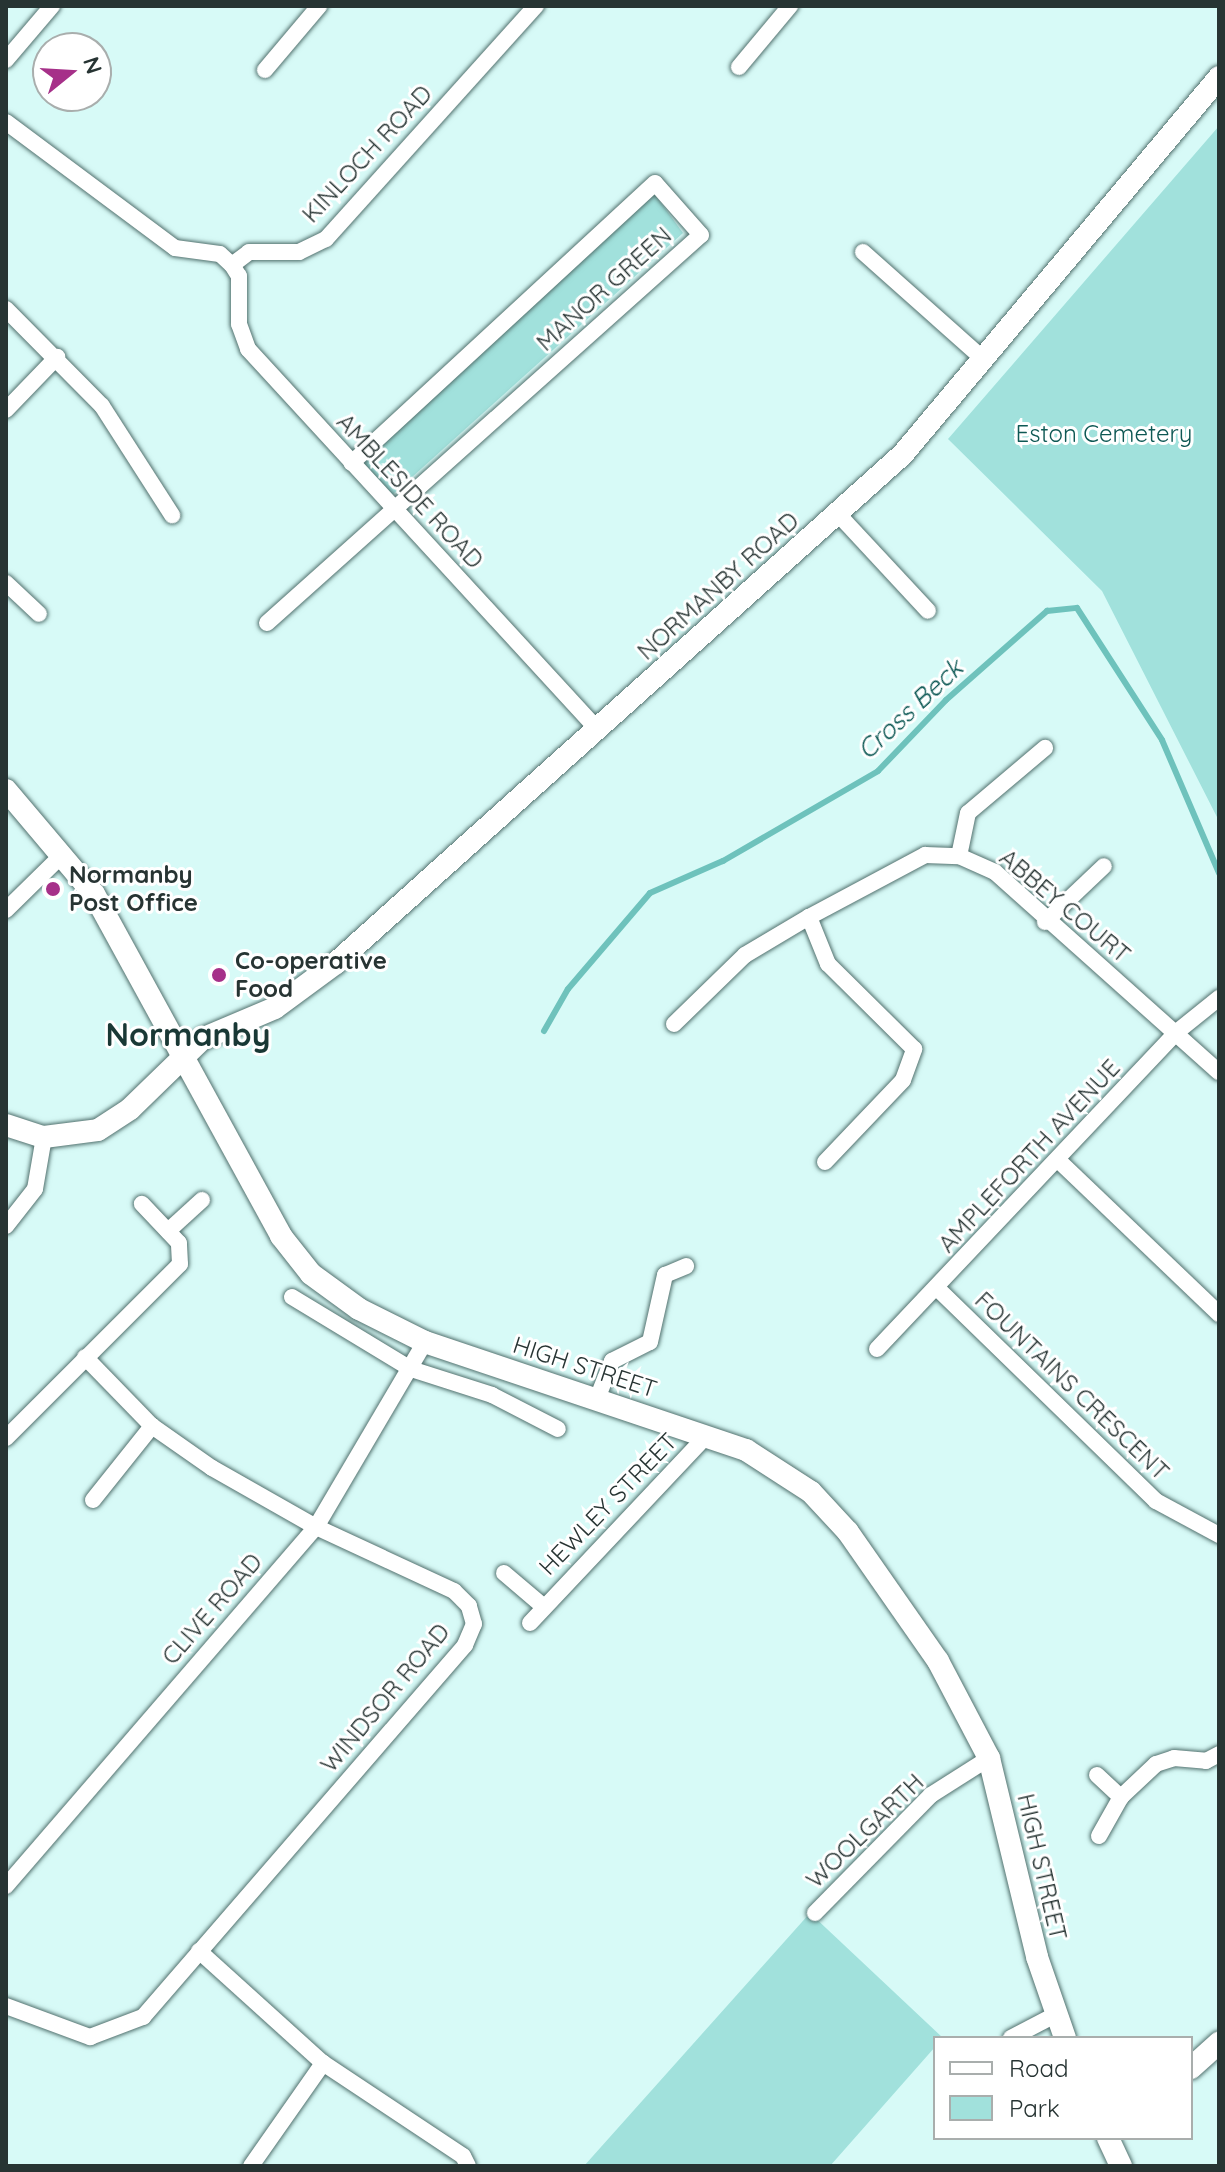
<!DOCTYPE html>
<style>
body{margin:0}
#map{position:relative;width:1225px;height:2172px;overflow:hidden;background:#d7faf7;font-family:Quicksand,sans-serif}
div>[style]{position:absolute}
.green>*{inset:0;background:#a1e1dc}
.stream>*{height:6px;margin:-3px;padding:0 3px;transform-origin:3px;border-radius:3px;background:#6ec2bc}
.roads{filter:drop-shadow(0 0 2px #52716e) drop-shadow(0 0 2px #52716e)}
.street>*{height:16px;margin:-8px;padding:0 8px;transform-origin:8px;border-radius:8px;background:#fff}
.secondary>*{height:22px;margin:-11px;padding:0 11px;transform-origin:11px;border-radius:11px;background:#fff}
.dots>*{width:22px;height:22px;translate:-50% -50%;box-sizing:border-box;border:4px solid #fff;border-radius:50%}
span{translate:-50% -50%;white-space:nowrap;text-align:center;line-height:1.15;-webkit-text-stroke:6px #fff;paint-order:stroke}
.street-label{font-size:24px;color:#273433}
.park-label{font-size:24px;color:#0e5854}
.poi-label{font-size:24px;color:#273433;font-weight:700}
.left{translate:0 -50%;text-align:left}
.water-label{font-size:26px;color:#05534f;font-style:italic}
.district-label{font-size:32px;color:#193835;font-weight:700}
.frame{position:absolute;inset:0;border:8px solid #273433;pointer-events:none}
.legend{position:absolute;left:933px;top:2036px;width:260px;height:104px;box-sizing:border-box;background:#fff;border:2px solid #a9aead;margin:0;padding:10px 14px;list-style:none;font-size:24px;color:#273433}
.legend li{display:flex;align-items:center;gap:16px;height:40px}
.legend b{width:40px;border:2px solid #a9aead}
.north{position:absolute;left:32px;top:32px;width:80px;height:80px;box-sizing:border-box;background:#fff;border:2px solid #a9aead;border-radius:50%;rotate:72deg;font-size:22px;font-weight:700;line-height:32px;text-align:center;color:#273433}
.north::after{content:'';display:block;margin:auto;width:28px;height:36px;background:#a63089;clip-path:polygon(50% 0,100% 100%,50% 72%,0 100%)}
</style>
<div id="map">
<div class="green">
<i style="clip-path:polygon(1219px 126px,1219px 821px,1102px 591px,948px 439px)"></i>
<i style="clip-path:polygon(653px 192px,683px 233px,391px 496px,358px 467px)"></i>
<i style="clip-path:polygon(810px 1913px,943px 2038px,935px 2038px,935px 2047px,830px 2166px,584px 2166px)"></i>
</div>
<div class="stream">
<i style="left:544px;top:1031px;width:48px;rotate:-60.3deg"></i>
<i style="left:568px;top:989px;width:126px;rotate:-49.5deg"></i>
<i style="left:650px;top:893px;width:80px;rotate:-23.7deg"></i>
<i style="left:723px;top:861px;width:179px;rotate:-30.1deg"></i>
<i style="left:878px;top:771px;width:98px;rotate:-46.2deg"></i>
<i style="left:946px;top:700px;width:135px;rotate:-41.4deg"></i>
<i style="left:1047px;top:611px;width:30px;rotate:-6deg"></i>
<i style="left:1077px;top:608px;width:157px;rotate:57.2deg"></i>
<i style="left:1162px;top:740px;width:145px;rotate:66.8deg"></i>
</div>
<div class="roads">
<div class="street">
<i style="left:6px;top:60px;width:71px;rotate:-49.6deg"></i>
<i style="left:739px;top:67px;width:80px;rotate:-50.1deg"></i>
<i style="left:265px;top:70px;width:84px;rotate:-49.8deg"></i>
<i style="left:6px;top:122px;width:211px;rotate:36.7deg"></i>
<i style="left:175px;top:248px;width:45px;rotate:7.6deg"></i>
<i style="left:220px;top:254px;width:16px;rotate:43deg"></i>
<i style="left:232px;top:265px;width:21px;rotate:-37deg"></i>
<i style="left:249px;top:252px;width:50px"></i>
<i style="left:299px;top:252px;width:30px;rotate:-26deg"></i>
<i style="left:326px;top:239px;width:314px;rotate:-48deg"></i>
<i style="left:863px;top:252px;width:159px;rotate:41.7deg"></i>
<i style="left:232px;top:265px;width:13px;rotate:58deg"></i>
<i style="left:239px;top:276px;width:48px;rotate:90deg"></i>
<i style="left:239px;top:324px;width:27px;rotate:70deg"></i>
<i style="left:248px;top:349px;width:516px;rotate:47.43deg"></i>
<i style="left:6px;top:309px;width:136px;rotate:45.3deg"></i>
<i style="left:102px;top:406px;width:130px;rotate:57.3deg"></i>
<i style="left:6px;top:410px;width:74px;rotate:-46.1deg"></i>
<i style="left:838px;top:514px;width:132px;rotate:47.1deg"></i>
<i style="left:6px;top:583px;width:45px;rotate:43.2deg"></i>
<i style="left:267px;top:623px;width:582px;rotate:-41.8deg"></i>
<i style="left:701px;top:235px;width:69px;rotate:-131.5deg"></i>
<i style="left:655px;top:183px;width:413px;rotate:137.3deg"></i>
<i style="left:959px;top:856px;width:44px;rotate:-78.2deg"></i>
<i style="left:968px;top:813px;width:101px;rotate:-40.2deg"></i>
<i style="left:6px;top:910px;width:80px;rotate:-44.5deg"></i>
<i style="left:1045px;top:922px;width:81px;rotate:-43.5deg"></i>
<i style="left:674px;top:1024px;width:99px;rotate:-44.2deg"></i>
<i style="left:745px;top:955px;width:74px;rotate:-30.7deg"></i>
<i style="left:1058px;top:1160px;width:223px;rotate:43.7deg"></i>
<i style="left:825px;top:1162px;width:113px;rotate:-46.4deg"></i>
<i style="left:903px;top:1080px;width:33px;rotate:-70deg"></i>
<i style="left:914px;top:1049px;width:121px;rotate:-135.3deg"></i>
<i style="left:828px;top:964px;width:51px;rotate:-112deg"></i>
<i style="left:809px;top:917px;width:132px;rotate:-28.1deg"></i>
<i style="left:925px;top:855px;width:34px;rotate:2deg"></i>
<i style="left:959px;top:856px;width:39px;rotate:24deg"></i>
<i style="left:995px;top:872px;width:300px;rotate:41.8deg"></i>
<i style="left:6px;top:1226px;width:47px;rotate:-51.9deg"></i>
<i style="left:35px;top:1189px;width:53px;rotate:-80.2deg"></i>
<i style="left:168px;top:1231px;width:46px;rotate:-42.4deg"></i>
<i style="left:938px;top:1289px;width:304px;rotate:44.2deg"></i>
<i style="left:1156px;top:1501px;width:72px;rotate:28.4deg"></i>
<i style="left:292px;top:1297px;width:139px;rotate:31.2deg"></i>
<i style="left:411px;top:1369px;width:85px;rotate:17.8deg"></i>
<i style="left:492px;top:1395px;width:74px;rotate:27.3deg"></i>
<i style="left:877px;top:1349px;width:438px;rotate:-46.6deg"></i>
<i style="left:1178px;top:1031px;width:53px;rotate:-38.8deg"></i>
<i style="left:597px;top:1399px;width:41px;rotate:-68.5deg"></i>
<i style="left:612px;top:1361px;width:42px;rotate:-26.6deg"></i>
<i style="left:650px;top:1342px;width:69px;rotate:-77.4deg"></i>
<i style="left:665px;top:1275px;width:23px;rotate:-23deg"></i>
<i style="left:6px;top:1438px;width:246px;rotate:-45deg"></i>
<i style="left:180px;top:1264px;width:21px;rotate:-93deg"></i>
<i style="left:179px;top:1243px;width:54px;rotate:-133.5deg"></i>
<i style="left:93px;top:1500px;width:95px;rotate:-51.4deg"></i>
<i style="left:504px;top:1573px;width:52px;rotate:40.4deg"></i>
<i style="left:530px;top:1623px;width:258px;rotate:-46.7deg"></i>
<i style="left:1097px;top:1775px;width:33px;rotate:43deg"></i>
<i style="left:1099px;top:1836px;width:45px;rotate:-60.6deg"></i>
<i style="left:1121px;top:1797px;width:48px;rotate:-43.3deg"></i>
<i style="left:1156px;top:1764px;width:19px;rotate:-18deg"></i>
<i style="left:1174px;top:1758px;width:32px;rotate:5deg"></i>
<i style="left:1206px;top:1761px;width:15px;rotate:-28deg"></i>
<i style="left:6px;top:1886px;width:474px;rotate:-49.2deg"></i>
<i style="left:316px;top:1527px;width:215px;rotate:-59.5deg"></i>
<i style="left:815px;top:1913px;width:165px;rotate:-45.5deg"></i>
<i style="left:931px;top:1795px;width:69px;rotate:-32.5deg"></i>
<i style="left:199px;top:1951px;width:167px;rotate:42.1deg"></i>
<i style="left:323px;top:2063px;width:168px;rotate:33.6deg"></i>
<i style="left:463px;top:2156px;width:11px;rotate:63deg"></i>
<i style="left:6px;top:2006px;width:90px;rotate:20.3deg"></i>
<i style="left:90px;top:2037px;width:57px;rotate:-20.7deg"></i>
<i style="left:143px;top:2017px;width:492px;rotate:-49.1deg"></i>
<i style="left:465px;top:1645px;width:23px;rotate:-67deg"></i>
<i style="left:474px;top:1624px;width:19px;rotate:-106deg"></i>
<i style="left:469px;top:1606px;width:21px;rotate:-135deg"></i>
<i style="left:454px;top:1591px;width:152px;rotate:-155.1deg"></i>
<i style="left:316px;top:1527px;width:120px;rotate:-150.4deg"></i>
<i style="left:212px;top:1468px;width:73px;rotate:-145deg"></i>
<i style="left:152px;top:1426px;width:96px;rotate:-134.2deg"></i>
<i style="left:1011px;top:2038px;width:50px;rotate:-27.6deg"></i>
<i style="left:251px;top:2166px;width:126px;rotate:-55deg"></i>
</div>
<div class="secondary">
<i style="left:6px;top:790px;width:136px;rotate:49.8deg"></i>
<i style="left:94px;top:894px;width:390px;rotate:61.3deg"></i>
<i style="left:281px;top:1236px;width:48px;rotate:51.7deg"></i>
<i style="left:311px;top:1274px;width:59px;rotate:36.1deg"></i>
<i style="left:359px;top:1309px;width:74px;rotate:26.6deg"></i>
<i style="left:425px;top:1342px;width:339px;rotate:18.6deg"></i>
<i style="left:746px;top:1450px;width:77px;rotate:32.9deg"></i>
<i style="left:811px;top:1492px;width:54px;rotate:47.2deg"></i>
<i style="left:848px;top:1532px;width:157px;rotate:55.1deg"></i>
<i style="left:938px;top:1661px;width:110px;rotate:62.3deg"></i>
<i style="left:989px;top:1758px;width:205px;rotate:76.4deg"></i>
<i style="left:1037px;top:1957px;width:86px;rotate:70.9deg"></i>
<i style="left:6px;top:1125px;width:40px;rotate:18deg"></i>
<i style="left:44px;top:1137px;width:54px;rotate:-7.4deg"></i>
<i style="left:98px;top:1130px;width:38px;rotate:-33deg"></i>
<i style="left:130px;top:1109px;width:100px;rotate:-44.2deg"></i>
<i style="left:202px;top:1039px;width:79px;rotate:-23deg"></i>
<i style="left:275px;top:1008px;width:76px;rotate:-36.4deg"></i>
<i style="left:336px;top:963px;width:762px;rotate:-41.91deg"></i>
<i style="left:903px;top:454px;width:492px;rotate:-50deg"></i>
<i style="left:1191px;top:2068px;width:38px;rotate:-42deg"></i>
<i style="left:1108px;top:2138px;width:31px;rotate:65deg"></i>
</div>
</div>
<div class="dots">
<i style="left:53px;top:889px;background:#a63089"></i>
<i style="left:219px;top:975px;background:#a63089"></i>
</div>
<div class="street-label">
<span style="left:367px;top:154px;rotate:-47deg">KINLOCH ROAD</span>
<span style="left:604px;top:289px;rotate:-42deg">MANOR GREEN</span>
<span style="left:410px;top:491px;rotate:47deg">AMBLESIDE ROAD</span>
<span style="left:718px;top:586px;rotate:-42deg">NORMANBY ROAD</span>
<span style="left:1065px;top:906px;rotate:40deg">ABBEY COURT</span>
<span style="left:1029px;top:1156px;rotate:-47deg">AMPLEFORTH AVENUE</span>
<span style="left:585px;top:1367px;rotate:18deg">HIGH STREET</span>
<span style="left:1072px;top:1386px;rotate:44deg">FOUNTAINS CRESCENT</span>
<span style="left:608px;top:1504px;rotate:-46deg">HEWLEY STREET</span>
<span style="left:212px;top:1609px;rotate:-49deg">CLIVE ROAD</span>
<span style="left:385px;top:1698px;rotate:-50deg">WINDSOR ROAD</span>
<span style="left:865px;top:1831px;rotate:-44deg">WOOLGARTH</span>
<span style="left:1042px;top:1867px;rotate:77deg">HIGH STREET</span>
</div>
<div class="park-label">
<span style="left:1104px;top:434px">Eston Cemetery</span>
</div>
<div class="poi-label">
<span class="left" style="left:69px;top:889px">Normanby<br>Post Office</span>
<span class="left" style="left:235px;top:975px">Co-operative<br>Food</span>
</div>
<div class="water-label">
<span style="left:910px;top:709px;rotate:-43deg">Cross Beck</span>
</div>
<div class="district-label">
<span style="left:188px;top:1034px">Normanby</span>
</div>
<div class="frame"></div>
<ul class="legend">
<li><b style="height:10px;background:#fff"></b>Road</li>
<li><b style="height:22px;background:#a1e1dc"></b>Park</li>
</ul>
<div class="north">N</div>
</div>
